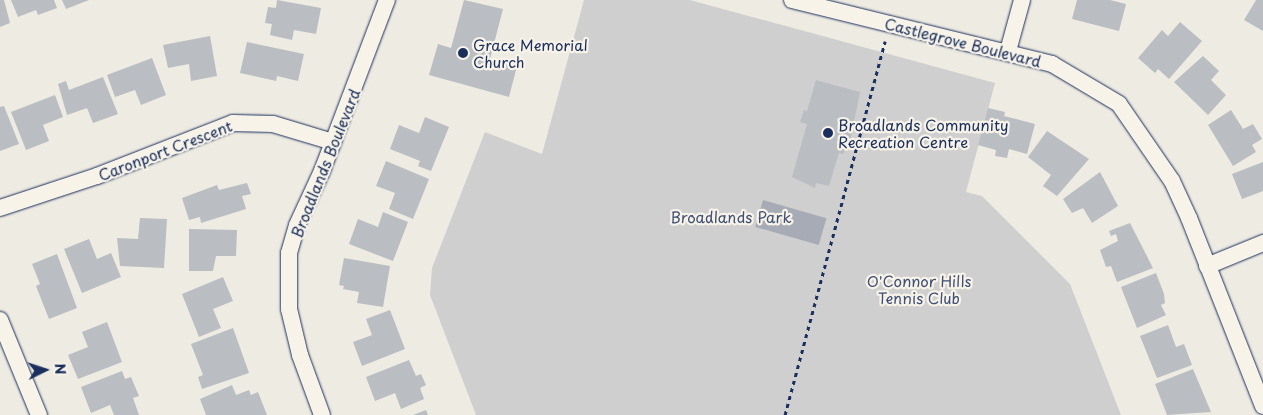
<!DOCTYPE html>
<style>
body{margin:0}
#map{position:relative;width:1263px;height:415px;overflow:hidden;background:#eeebe2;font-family:"Playpen Sans",sans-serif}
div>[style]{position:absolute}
.green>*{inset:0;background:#cfcfcf}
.water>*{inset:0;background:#a6abb5;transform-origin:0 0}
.building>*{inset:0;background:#babdc2}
.path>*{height:3px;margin-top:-1.5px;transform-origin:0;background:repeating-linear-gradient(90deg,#1b2f5e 0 4px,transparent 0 8px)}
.roads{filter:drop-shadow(0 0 1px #1b2f5e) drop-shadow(0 0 1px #1b2f5e)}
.street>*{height:16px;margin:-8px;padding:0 8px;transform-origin:8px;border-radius:8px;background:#f7f3e8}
.dots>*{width:14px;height:14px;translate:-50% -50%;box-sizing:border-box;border:2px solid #f7f3e8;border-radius:50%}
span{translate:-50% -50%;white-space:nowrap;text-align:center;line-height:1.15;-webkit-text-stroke:4.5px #f7f3e8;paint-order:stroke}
.street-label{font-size:15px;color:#1b2f5e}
.poi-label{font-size:15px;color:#1b2f5e}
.left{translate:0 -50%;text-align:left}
.park-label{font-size:15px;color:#3f4f75}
.north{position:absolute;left:20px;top:345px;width:50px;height:50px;-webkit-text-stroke:4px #f7f3e8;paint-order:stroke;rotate:86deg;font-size:14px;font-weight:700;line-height:20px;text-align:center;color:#1b2f5e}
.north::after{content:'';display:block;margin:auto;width:18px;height:22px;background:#1b2f5e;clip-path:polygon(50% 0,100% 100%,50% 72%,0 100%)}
</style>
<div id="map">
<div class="green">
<i style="clip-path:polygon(584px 0,690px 0,995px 83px,966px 192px,982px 196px,1070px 284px,1121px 415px,476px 415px,430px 295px,432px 268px,485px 132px,542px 154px)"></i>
</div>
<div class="water">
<i style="left:763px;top:200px;width:66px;height:28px;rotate:16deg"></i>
</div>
<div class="building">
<i style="clip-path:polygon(0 0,4px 0,10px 23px,0 27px)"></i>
<i style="clip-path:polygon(11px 0,54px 0,57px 8px,38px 15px,36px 10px,18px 17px)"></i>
<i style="clip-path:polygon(62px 0,89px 0,66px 9px)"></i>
<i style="clip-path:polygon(277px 0,321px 8px,316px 34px,294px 30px,292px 40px,270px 35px,272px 24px,265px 23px,268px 7px,276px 8px)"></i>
<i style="clip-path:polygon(464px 0,503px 9px,490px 59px,517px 66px,509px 97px,429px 75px,438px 44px,451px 48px)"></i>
<i style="clip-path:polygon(1077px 0,1110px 0,1126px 4px,1119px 31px,1072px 19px)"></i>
<i style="clip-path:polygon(1256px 0,1263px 0,1263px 31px,1244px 20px)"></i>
<i style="clip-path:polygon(1180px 22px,1202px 41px,1169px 79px,1158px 69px,1155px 73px,1138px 58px,1162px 30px,1168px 36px)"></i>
<i style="clip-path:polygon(210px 36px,217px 76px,191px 81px,189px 64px,168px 68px,163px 45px)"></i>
<i style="clip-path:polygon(247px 42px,304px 54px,298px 81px,277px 76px,276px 81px,240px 73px)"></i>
<i style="clip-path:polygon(1203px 56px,1219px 71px,1211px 80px,1226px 95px,1208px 115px,1174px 82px)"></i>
<i style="clip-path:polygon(152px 58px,166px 95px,141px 105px,135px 90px,115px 97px,107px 75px)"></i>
<i style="clip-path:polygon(103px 77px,118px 114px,93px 123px,87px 108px,67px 115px,58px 84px,66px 81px,69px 90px)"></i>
<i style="clip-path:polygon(816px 80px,860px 92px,850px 142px,843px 154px,839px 153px,829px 186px,816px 183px,815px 188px,792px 177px,807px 124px,800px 122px,804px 110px,807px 111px)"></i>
<i style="clip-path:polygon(55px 95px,63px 117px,43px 125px,49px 141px,26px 150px,11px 112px)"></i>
<i style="clip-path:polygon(4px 106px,19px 144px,0 151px,0 107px)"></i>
<i style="clip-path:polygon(988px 108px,1005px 112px,1004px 116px,1035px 124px,1027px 154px,1009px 149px,1007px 158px,995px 156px,996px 150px,978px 145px)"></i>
<i style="clip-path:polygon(1231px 110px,1243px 129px,1253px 124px,1262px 139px,1252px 145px,1256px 152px,1233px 166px,1208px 125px)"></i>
<i style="clip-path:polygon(425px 117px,449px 127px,431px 171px,418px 166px,420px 161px,390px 149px,399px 125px,419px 133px)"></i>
<i style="clip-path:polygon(1047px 131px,1089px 159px,1057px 196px,1043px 186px,1051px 175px,1028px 157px)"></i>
<i style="clip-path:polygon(386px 161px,429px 179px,413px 219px,389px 209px,395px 193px,376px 186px)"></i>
<i style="clip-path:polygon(1263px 162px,1263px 191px,1242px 199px,1232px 174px)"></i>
<i style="clip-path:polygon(1100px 172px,1118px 206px,1092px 223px,1083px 208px,1072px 213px,1063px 199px)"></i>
<i style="clip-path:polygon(247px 183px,251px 194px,242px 196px,246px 209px,201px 223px,200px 217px,189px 220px,182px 198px,217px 185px,219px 190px)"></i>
<i style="clip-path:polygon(383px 212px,408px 222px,393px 261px,349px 244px,358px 219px,378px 227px)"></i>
<i style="clip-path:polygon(140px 218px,167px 219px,164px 268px,120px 266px,117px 238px,138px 239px)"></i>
<i style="clip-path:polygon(1130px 223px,1153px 268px,1117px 282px,1111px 266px,1106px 267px,1100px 250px,1118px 241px,1116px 234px,1111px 236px,1109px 231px)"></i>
<i style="clip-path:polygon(189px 229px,237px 230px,236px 256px,216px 256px,213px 271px,189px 271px)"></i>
<i style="clip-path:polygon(89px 239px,97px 259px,111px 253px,121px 277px,82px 293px,64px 249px)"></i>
<i style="clip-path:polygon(57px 254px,77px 308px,49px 319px,36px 286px,40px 284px,32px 264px)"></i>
<i style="clip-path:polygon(344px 258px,390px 266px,383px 307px,357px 303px,359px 292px,343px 289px,344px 286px,339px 285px)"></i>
<i style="clip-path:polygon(1156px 273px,1164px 294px,1165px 303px,1161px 305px,1166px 315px,1137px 328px,1121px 287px)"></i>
<i style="clip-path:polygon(223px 277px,233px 301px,213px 309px,221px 328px,199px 337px,182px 294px)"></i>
<i style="clip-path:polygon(390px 310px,405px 349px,362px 366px,353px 342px,372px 335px,366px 319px)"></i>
<i style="clip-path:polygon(107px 322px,122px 362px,78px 379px,68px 355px,88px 347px,82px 332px)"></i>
<i style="clip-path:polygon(1168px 325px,1176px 347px,1184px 344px,1192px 365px,1157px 378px,1140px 336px)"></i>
<i style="clip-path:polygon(233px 328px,249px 373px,202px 389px,198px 377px,203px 375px,191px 344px)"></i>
<i style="clip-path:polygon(409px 360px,416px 376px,421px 374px,426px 385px,420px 388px,424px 399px,401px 409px,395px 393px,375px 401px,366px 377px)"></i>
<i style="clip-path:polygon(1193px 369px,1211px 412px,1167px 415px,1155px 384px)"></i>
<i style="clip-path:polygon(122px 371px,125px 379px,131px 377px,139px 396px,133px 398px,139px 415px,114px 415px,110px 405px,91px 413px,81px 387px)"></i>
<i style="clip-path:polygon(232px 385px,236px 395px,249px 390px,251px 395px,258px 392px,267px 415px,206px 415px,200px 399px)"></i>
<i style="clip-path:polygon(426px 410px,428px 415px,413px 415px)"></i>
</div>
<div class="path">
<i style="left:785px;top:415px;width:387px;rotate:-75deg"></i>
</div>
<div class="roads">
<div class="street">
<i style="left:792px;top:0;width:268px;rotate:13.8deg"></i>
<i style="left:1052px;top:64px;width:78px;rotate:30.8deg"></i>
<i style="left:1119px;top:104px;width:93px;rotate:55.5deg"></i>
<i style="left:1172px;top:181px;width:41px;rotate:65.3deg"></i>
<i style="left:1189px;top:218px;width:202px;rotate:68.5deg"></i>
<i style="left:1008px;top:51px;width:53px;rotate:-74.6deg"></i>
<i style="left:0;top:208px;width:102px;rotate:-18.3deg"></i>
<i style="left:97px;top:176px;width:146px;rotate:-21.3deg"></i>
<i style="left:233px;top:123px;width:40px;rotate:1.4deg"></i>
<i style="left:273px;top:124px;width:63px;rotate:16.7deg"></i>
<i style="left:1207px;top:266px;width:61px;rotate:-22.3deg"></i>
<i style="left:0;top:320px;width:103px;rotate:67.7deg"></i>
<i style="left:322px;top:415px;width:64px;rotate:-110.1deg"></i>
<i style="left:300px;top:355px;width:47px;rotate:-103.4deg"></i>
<i style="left:289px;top:309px;width:56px;rotate:-90deg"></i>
<i style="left:289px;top:253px;width:29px;rotate:-74deg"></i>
<i style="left:297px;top:225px;width:60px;rotate:-65.2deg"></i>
<i style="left:322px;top:171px;width:183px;rotate:-69.2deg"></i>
</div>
</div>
<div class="dots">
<i style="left:463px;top:53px;background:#1b2f5e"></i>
<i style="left:828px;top:133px;background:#1b2f5e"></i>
</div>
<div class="street-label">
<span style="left:963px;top:42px;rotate:14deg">Castlegrove Boulevard</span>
<span style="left:165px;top:150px;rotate:-21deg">Caronport Crescent</span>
<span style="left:325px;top:163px;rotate:-68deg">Broadlands Boulevard</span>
</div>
<div class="poi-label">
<span class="left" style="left:473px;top:53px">Grace Memorial<br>Church</span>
<span class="left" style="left:838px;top:133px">Broadlands Community<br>Recreation Centre</span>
</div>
<div class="park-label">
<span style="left:731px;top:217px">Broadlands Park</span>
<span style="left:919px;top:289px">O'Connor Hills<br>Tennis Club</span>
</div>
<div class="north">N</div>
</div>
